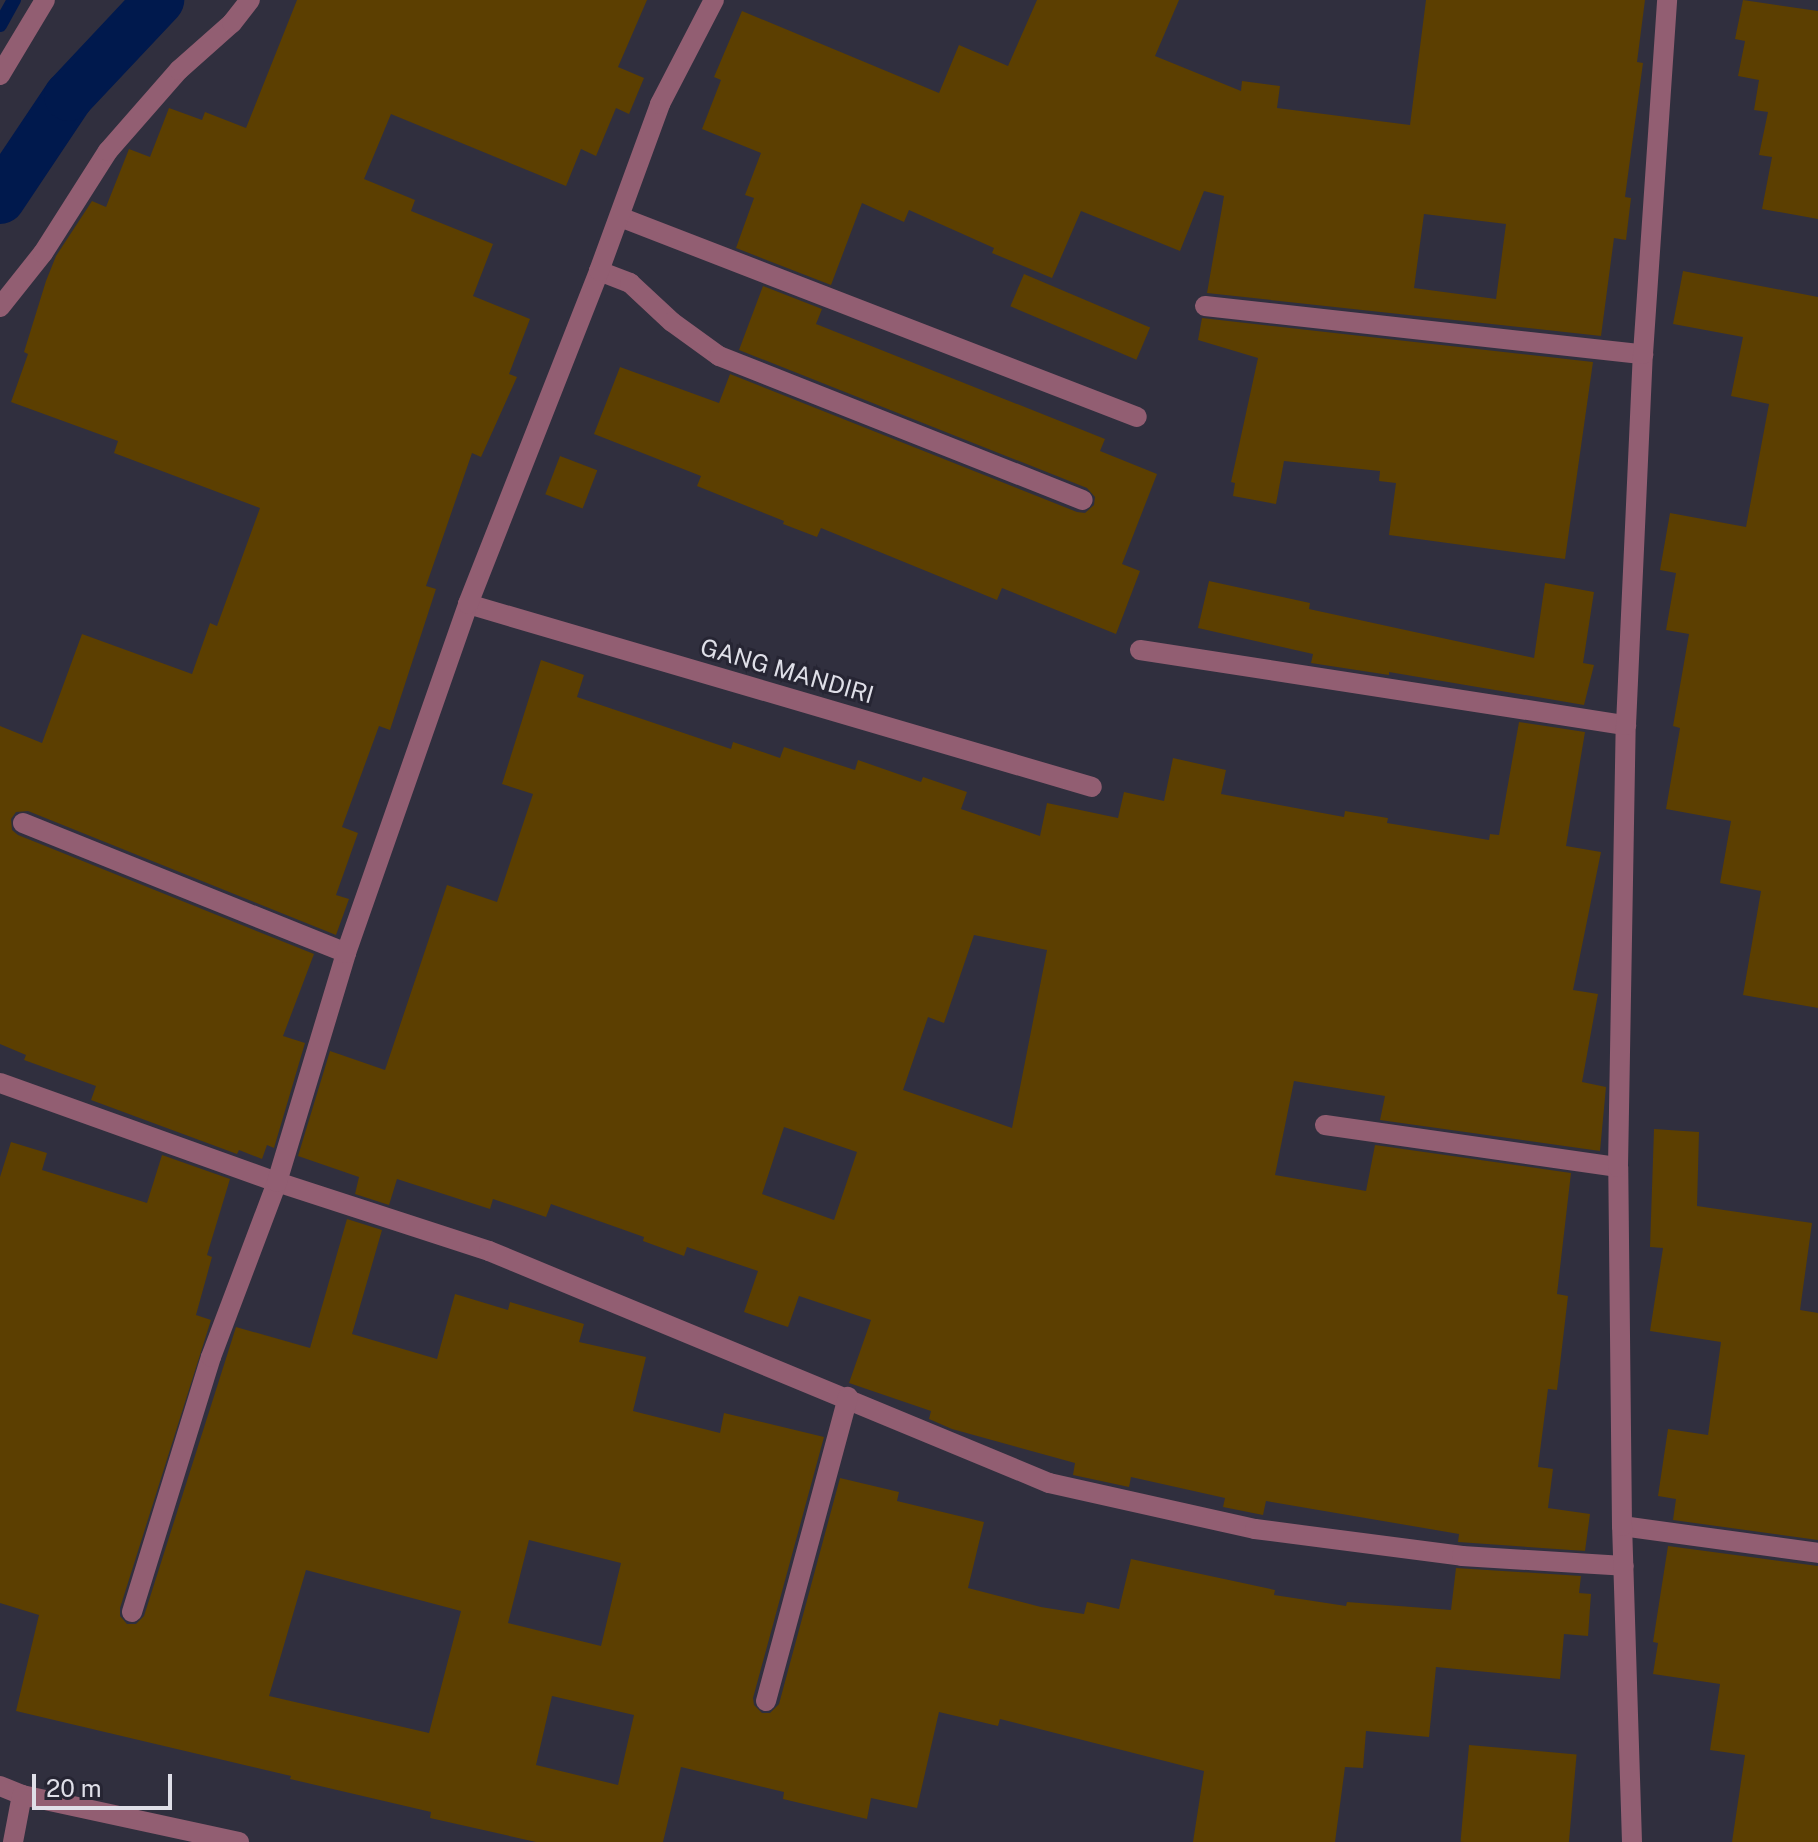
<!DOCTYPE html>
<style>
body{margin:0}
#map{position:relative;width:1818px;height:1842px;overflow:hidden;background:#302f3e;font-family:"Public Sans",sans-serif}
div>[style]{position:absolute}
.stream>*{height:14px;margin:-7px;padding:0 7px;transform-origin:7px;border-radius:7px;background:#00194d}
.canal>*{height:50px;margin:-25px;padding:0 25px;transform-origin:25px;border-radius:25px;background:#00194d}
.building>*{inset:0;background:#5c3f01;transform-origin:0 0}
.minor>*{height:20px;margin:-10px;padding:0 10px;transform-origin:10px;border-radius:10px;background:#925e72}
span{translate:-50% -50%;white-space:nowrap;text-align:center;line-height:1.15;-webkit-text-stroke:6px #262533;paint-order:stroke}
.street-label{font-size:24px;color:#dfdfe8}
.scale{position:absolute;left:32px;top:1774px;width:140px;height:36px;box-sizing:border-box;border:4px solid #dfdfe8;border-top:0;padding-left:10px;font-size:24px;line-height:28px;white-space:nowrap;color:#dfdfe8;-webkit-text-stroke:6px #262533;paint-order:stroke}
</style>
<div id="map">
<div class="stream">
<i style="left:0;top:25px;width:29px;rotate:-61deg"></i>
</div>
<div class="canal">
<i style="left:0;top:199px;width:124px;rotate:-56.2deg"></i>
<i style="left:69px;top:96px;width:132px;rotate:-46.8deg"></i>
</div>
<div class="building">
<i style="clip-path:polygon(297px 0,647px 0,618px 67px,644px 78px,629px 114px,616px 108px,596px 156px,581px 149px,566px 186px,391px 114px,364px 179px,415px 200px,411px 211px,493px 244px,473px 296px,530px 319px,509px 374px,517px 377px,481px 457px,472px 453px,426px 586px,436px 589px,390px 730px,379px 726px,342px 827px,358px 833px,336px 895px,349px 899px,336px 935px,28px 811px,16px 812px,11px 819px,12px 830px,18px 835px,314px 954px,283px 1036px,305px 1043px,274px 1148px,267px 1145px,262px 1159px,239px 1150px,237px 1154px,91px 1100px,96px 1086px,24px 1060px,26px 1055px,0 1044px,0 726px,42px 743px,82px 634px,192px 674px,210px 623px,217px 626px,260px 508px,114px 453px,118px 441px,11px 402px,28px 354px,24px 352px,46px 281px,56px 256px,92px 201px,106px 207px,129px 149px,150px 157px,169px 108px,202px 120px,205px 112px,246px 128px)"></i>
<i style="clip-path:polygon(evenodd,1037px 0,1179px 0,1155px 56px,1241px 91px,1242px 81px,1280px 86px,1277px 108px,1410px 125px,1426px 0,1645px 0,1637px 62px,1643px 63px,1625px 197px,1631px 198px,1626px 240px,1614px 238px,1601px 336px,1207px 293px,1224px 196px,1204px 191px,1180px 251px,1081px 211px,1052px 278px,992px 253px,994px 248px,909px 210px,904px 222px,862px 203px,831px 285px,736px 248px,754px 198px,745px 195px,761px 153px,702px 129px,721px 80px,714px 77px,742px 11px,939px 93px,959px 45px,1008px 66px,1037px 0,1424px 214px,1506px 224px,1496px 299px,1414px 288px,1424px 214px)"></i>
<i style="clip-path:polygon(1743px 0,1818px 11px,1818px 219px,1762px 209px,1772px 157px,1759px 155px,1768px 112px,1754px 110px,1759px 80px,1738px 76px,1745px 41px,1735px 39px)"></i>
<i style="clip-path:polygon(1683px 271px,1818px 297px,1818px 1008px,1743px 995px,1761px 891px,1720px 883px,1731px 821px,1666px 809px,1680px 728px,1673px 726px,1689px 634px,1666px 630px,1676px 573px,1660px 570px,1670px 513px,1746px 527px,1769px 404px,1731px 396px,1743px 337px,1673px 324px)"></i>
<i style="left:1024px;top:274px;width:137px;height:35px;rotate:23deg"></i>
<i style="clip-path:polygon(763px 286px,822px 309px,816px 324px,1105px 439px,1100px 451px,1157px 474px,1122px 564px,1140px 571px,1116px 634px,1002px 588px,997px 600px,821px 528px,817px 537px,783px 524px,784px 521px,697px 486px,701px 476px,594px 434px,620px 367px,719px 403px,730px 374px,1077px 512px,1085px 513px,1094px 505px,1095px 497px,1087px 488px,739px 350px)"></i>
<i style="clip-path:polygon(1202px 318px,1593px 362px,1565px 559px,1389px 535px,1396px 483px,1379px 481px,1380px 471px,1284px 461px,1276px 504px,1233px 496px,1235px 483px,1231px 482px,1258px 358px,1198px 340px)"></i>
<i style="left:560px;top:456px;width:40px;height:41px;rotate:21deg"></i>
<i style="clip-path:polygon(1209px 581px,1310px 603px,1309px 609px,1534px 658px,1545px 583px,1594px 592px,1583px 663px,1594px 665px,1584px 705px,1389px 672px,1389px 675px,1311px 663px,1313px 654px,1198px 628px)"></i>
<i style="clip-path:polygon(evenodd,541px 660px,584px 675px,577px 697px,731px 749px,733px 742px,780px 758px,784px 747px,855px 770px,858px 760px,921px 782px,923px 777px,967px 792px,961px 809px,1040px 836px,1047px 803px,1118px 818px,1124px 792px,1164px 801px,1173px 758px,1226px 770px,1221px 794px,1344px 817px,1345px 811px,1388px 818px,1387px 823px,1489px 840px,1490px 834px,1499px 835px,1519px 722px,1585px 732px,1566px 846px,1601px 852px,1573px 990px,1598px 994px,1582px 1082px,1606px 1087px,1600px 1151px,1380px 1120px,1385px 1096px,1294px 1081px,1275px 1175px,1366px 1191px,1375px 1145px,1571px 1173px,1557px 1294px,1568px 1296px,1557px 1390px,1548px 1389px,1538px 1467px,1553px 1469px,1548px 1508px,1590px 1514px,1585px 1551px,1458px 1542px,1459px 1534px,1266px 1501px,1263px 1515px,1223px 1507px,1225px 1498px,1131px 1477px,1129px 1487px,1073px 1475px,1075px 1463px,952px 1429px,929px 1419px,931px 1411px,849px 1383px,871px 1320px,799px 1296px,788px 1327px,744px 1312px,758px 1271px,687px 1247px,684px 1256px,643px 1241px,644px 1237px,551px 1204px,546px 1217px,493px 1199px,490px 1209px,397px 1179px,389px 1205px,355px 1194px,359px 1177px,298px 1156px,330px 1051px,385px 1070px,447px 885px,497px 902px,533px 794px,502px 784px,541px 660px,974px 935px,1047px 950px,1012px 1128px,903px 1090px,928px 1017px,944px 1023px,974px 935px,541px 660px,784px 1127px,857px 1152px,834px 1220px,762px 1194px,784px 1127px)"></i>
<i style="clip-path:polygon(1654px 1129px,1699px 1132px,1697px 1206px,1812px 1223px,1800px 1310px,1818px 1313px,1818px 1540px,1673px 1520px,1676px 1499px,1658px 1496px,1668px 1429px,1708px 1435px,1721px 1342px,1650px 1331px,1663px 1248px,1650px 1247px)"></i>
<i style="clip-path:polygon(evenodd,11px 1142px,47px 1153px,42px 1170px,147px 1203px,162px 1155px,230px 1179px,207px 1255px,212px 1257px,196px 1315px,211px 1320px,120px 1608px,120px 1616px,127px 1624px,136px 1624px,144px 1616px,236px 1327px,310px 1348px,347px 1219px,382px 1230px,352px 1334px,437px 1359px,455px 1294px,508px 1310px,510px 1302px,584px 1324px,579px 1342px,646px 1357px,633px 1411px,720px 1433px,724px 1413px,824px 1437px,753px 1698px,754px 1705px,762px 1713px,770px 1713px,779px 1704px,840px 1478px,899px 1492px,897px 1501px,984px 1522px,968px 1588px,1041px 1607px,1084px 1614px,1087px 1602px,1119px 1609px,1131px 1559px,1275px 1590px,1274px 1595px,1346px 1606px,1347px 1602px,1451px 1610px,1456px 1568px,1581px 1576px,1579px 1593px,1591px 1594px,1588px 1636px,1564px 1634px,1560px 1679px,1436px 1667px,1429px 1737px,1366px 1731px,1363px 1768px,1345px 1767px,1335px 1842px,1193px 1842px,1204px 1771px,1000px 1719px,998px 1726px,939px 1712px,917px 1808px,871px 1798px,867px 1819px,783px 1799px,784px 1792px,681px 1767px,663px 1842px,536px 1842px,430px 1818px,431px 1812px,290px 1779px,291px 1776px,16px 1711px,39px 1615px,0 1603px,0 1177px,11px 1142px,529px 1540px,621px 1563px,601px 1646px,508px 1623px,529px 1540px,11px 1142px,306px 1570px,461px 1611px,429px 1733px,269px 1696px,306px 1570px,11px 1142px,552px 1696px,634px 1715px,618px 1785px,536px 1765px,552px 1696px)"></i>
<i style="clip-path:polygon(1668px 1546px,1818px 1566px,1818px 1842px,1732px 1842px,1745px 1755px,1710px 1750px,1720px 1684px,1653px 1674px,1658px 1643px,1653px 1642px)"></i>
<i style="left:1469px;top:1745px;width:108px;height:97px;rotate:5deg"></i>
</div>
<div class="minor">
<i style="left:0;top:75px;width:87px;rotate:-59deg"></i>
<i style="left:620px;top:217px;width:554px;rotate:21.15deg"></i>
<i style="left:599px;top:271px;width:33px;rotate:21deg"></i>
<i style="left:630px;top:283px;width:57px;rotate:42.9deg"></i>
<i style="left:672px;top:322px;width:58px;rotate:35.9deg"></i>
<i style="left:719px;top:356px;width:391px;rotate:21.6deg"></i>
<i style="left:1205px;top:306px;width:441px;rotate:6.3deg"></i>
<i style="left:0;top:307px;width:69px;rotate:-51.5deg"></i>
<i style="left:43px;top:253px;width:121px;rotate:-57.5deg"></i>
<i style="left:108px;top:151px;width:108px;rotate:-48.8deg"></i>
<i style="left:179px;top:70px;width:71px;rotate:-41.6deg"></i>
<i style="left:232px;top:23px;width:29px;rotate:-52deg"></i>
<i style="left:468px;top:604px;width:650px;rotate:16.34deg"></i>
<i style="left:1140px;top:650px;width:492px;rotate:8.8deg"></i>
<i style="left:23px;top:823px;width:348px;rotate:21.9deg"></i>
<i style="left:0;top:1083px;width:294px;rotate:19.7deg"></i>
<i style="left:277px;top:1182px;width:223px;rotate:18deg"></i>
<i style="left:489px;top:1251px;width:606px;rotate:22.5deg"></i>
<i style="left:1049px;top:1483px;width:211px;rotate:12.6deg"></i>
<i style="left:1255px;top:1529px;width:209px;rotate:7.4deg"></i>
<i style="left:1462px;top:1556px;width:162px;rotate:3.5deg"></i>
<i style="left:1325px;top:1125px;width:296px;rotate:8.2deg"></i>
<i style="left:1622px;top:1526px;width:198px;rotate:7.8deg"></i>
<i style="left:132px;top:1612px;width:267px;rotate:-72.8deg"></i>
<i style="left:211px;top:1357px;width:187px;rotate:-69.3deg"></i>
<i style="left:277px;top:1182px;width:239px;rotate:-73.2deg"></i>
<i style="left:346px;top:953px;width:370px;rotate:-70.7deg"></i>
<i style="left:468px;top:604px;width:358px;rotate:-68.5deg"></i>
<i style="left:599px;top:271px;width:178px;rotate:-69.9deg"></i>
<i style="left:660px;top:104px;width:117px;rotate:-62.6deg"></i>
<i style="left:766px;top:1701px;width:315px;rotate:-74.9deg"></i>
<i style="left:0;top:1786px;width:24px;rotate:22deg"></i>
<i style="left:22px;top:1795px;width:222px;rotate:12.2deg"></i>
<i style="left:13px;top:1842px;width:48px;rotate:-79.2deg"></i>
<i style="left:1632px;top:1842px;width:316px;rotate:-91.8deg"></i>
<i style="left:1622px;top:1526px;width:359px;rotate:-90.6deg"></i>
<i style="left:1618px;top:1167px;width:442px;rotate:-89deg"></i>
<i style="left:1626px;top:725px;width:371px;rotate:-87.4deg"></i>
<i style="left:1643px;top:354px;width:355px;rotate:-86.1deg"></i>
</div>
<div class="street-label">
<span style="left:787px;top:671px;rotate:16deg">GANG MANDIRI</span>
</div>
<div class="scale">20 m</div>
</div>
